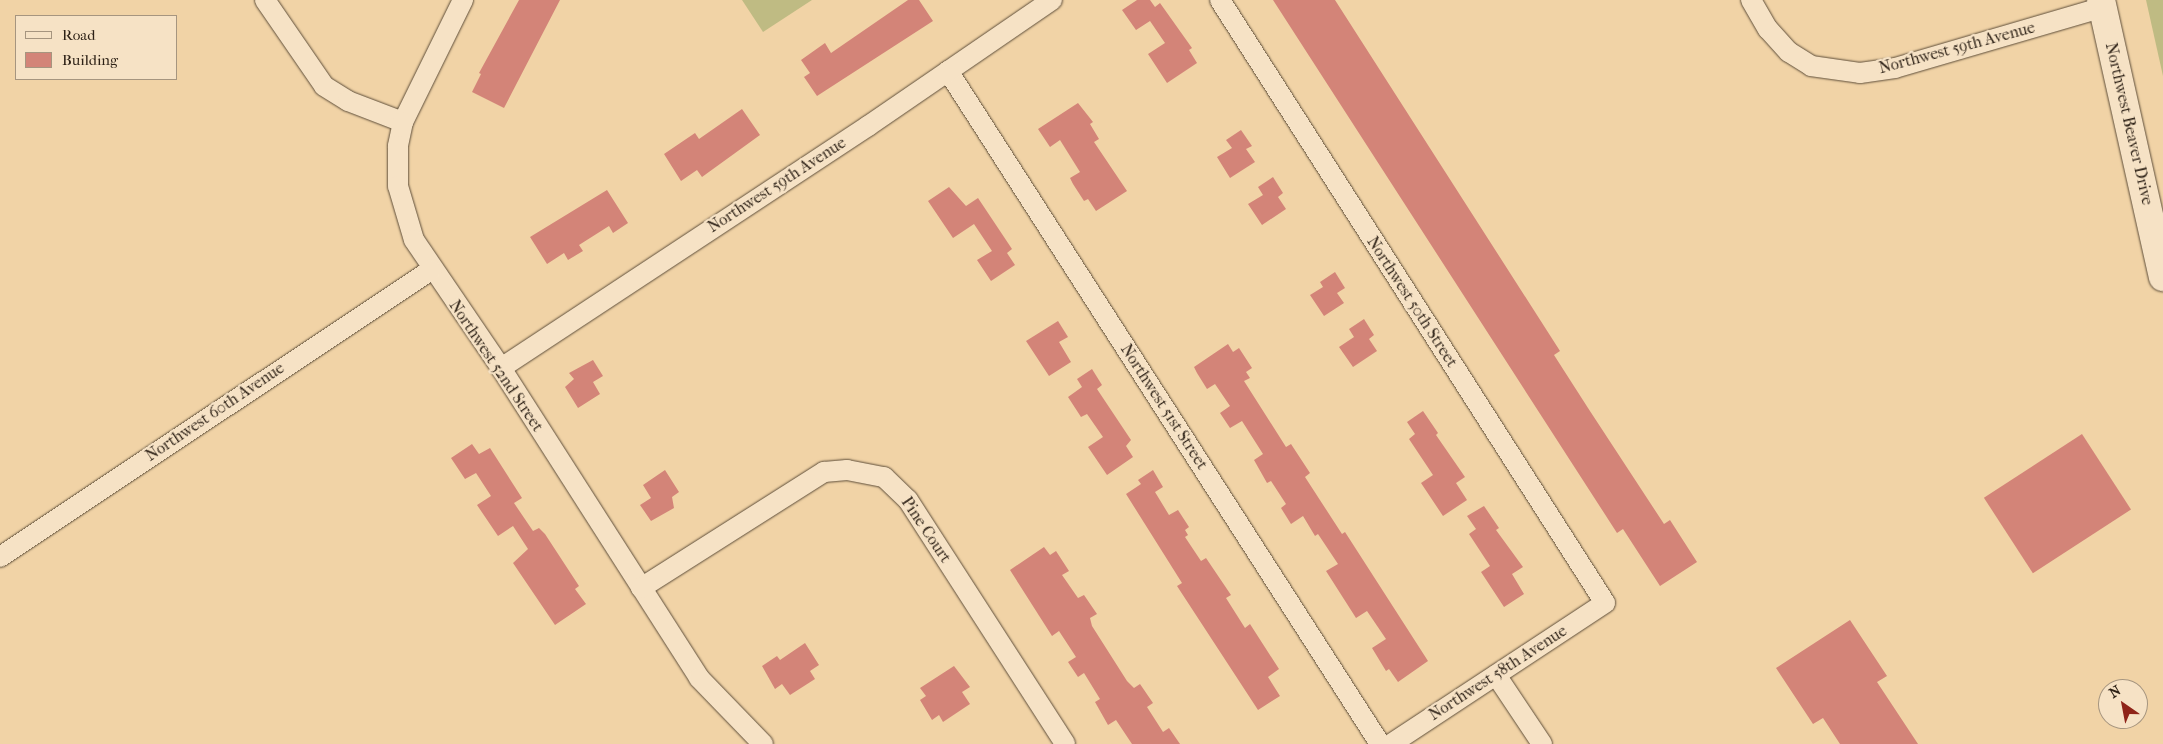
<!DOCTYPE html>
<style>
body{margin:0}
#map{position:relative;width:2163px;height:744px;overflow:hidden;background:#f1d3a6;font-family:"IM FELL French Canon",serif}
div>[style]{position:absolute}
.green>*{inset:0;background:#bfbb83}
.building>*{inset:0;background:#d38478;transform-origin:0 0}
.roads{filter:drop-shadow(0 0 1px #5e4e3a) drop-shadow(0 0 1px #5e4e3a)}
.minor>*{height:20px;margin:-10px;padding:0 10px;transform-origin:10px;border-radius:10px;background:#f6e2c5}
.secondary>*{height:28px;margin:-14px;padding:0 14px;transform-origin:14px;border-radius:14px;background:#f6e2c5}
span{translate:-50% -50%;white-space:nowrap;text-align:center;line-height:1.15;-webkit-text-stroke:4.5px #f6e2c5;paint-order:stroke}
.street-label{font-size:16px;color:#2d2116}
.legend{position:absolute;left:15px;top:15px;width:162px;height:65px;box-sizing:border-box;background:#f6e2c5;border:1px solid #a6957f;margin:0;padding:6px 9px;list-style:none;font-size:15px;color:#2d2116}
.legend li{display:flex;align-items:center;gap:10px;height:25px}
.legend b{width:25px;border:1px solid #a6957f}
.north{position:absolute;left:2098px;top:679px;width:50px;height:50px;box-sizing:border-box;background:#f6e2c5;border:1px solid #a6957f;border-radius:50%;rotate:327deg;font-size:14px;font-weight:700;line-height:20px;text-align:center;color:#2d2116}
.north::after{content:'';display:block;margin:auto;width:18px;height:22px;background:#8f2418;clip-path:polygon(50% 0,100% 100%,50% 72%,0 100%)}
</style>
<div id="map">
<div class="green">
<i style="clip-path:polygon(742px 0,812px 0,763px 32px)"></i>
<i style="clip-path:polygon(2146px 0,2163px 0,2163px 76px)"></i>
</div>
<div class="building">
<i style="clip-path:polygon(519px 0,560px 0,504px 108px,472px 92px,481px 74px,479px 73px)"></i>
<i style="clip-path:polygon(908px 0,919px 0,933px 21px,817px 96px,804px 77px,810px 73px,801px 60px,825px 43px,831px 53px)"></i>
<i style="clip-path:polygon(1137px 0,1150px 0,1155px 7px,1160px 3px,1192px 48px,1189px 50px,1197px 63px,1167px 83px,1148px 54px,1165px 43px,1150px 21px,1136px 30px,1122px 10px)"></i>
<i style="clip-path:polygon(1273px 0,1335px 0,1560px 351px,1554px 355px,1588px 408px,1664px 524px,1670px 520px,1697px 562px,1660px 586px,1623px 529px,1617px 533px)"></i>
<i style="clip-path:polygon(1078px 103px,1093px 122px,1090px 124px,1099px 139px,1094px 142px,1127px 191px,1096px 211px,1088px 199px,1084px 201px,1073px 184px,1070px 178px,1080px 172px,1060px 140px,1050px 147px,1038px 129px)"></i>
<i style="clip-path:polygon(742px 109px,760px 135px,702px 177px,697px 170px,681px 181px,664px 154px,695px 133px,699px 139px)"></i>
<i style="clip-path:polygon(1241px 130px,1252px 146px,1246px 149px,1255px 162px,1230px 178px,1217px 157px,1232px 148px,1226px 140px)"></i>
<i style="clip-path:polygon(1273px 177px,1283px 193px,1278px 197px,1286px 209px,1262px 225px,1248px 204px,1263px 195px,1258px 187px)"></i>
<i style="clip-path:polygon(949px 187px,966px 206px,978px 198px,1012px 249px,1007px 253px,1015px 265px,991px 281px,977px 260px,992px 251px,974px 224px,953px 238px,928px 201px)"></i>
<i style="clip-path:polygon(607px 190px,628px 223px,613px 233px,609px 226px,579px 245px,583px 251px,568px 260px,564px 253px,547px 264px,530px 237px)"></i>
<i style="clip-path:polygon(1335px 272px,1345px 288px,1337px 293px,1344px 303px,1324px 316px,1310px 295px,1323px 287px,1320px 282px)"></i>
<i style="clip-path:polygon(1364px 319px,1374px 335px,1369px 339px,1377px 351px,1353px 367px,1339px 347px,1354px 337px,1349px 329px)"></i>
<i style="clip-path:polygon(1058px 321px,1068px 337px,1059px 342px,1071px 362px,1049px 376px,1026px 341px)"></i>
<i style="clip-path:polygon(1228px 344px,1233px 352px,1239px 348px,1252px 368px,1246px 372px,1250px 378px,1244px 381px,1286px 447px,1291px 444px,1310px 473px,1305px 477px,1342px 534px,1345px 532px,1428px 661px,1398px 682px,1389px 669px,1386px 671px,1372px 648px,1386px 639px,1367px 611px,1356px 618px,1326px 571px,1338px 564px,1318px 534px,1315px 536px,1303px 516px,1291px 524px,1281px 508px,1286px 504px,1271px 481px,1267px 483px,1254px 460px,1263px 454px,1242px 421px,1230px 428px,1220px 413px,1230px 406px,1215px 384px,1207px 389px,1197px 373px,1194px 367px)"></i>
<i style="clip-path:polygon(593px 360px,603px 376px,593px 382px,600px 394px,578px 408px,565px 387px,574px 379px,569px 373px)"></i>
<i style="clip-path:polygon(1092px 369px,1102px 385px,1097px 389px,1131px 440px,1126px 446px,1133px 457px,1107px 475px,1088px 447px,1103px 437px,1087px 414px,1081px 417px,1068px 397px,1082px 387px,1077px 379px)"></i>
<i style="clip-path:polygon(1423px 411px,1438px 433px,1436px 435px,1465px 477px,1456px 483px,1467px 500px,1443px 516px,1421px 483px,1433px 475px,1409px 439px,1415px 434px,1407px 422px)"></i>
<i style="left:2082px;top:434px;width:90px;height:117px;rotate:57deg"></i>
<i style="clip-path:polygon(472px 444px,479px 454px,490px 448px,522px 498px,514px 503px,533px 531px,539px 528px,545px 534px,579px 586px,575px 589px,586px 604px,555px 625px,513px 563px,528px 549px,513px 526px,498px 536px,477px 505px,491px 496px,476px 473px,465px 479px,451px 458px)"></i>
<i style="clip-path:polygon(665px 470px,679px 492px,672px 497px,674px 508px,651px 521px,640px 505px,651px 498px,643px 485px)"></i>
<i style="clip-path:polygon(1153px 470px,1163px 487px,1155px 492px,1169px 515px,1178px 510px,1189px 527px,1185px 530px,1188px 535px,1185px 537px,1201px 561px,1206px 558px,1231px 595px,1226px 598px,1245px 628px,1250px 624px,1279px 669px,1268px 677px,1280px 696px,1258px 710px,1177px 586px,1182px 583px,1126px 494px,1141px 484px,1138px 480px)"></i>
<i style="clip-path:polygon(1484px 506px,1499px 528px,1496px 530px,1523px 567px,1512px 574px,1524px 594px,1504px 607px,1481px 572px,1490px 566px,1469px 534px,1476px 529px,1467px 516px)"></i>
<i style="clip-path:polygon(1044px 547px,1050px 555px,1056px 551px,1069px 571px,1062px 575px,1078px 598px,1084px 595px,1097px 614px,1090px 618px,1092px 626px,1127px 681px,1134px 688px,1140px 684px,1153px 703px,1147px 707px,1163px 732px,1169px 728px,1180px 744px,1132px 744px,1116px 720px,1108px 725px,1095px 702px,1100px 699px,1084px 673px,1078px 677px,1068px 662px,1076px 657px,1059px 631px,1052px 636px,1010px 570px)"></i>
<i style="clip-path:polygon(1850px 620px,1887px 676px,1877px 682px,1918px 744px,1840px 744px,1823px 718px,1813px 724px,1776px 668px)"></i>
<i style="clip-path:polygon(805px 643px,819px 665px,810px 671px,815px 679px,790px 695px,782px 684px,775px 689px,762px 666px,777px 656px,780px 660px)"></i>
<i style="clip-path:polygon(954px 666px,970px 687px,962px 692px,970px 704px,943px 722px,939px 715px,932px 720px,920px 700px,926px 696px,920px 688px)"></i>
</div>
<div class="roads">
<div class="minor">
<i style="left:265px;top:0;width:104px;rotate:55.5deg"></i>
<i style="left:324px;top:86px;width:28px;rotate:32deg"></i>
<i style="left:348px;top:101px;width:59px;rotate:20.9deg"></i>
<i style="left:463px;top:0;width:136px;rotate:116.2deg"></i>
<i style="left:403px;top:122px;width:25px;rotate:102deg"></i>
<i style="left:398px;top:146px;width:40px;rotate:90deg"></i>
<i style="left:398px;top:186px;width:56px;rotate:73.5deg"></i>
<i style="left:414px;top:240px;width:155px;rotate:55.8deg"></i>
<i style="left:501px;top:368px;width:368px;rotate:57.4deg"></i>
<i style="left:699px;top:678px;width:92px;rotate:45.9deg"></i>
<i style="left:1220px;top:0;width:715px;rotate:57.44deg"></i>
<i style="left:1605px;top:603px;width:256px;rotate:146.6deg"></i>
<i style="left:1751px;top:0;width:34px;rotate:60deg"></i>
<i style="left:1768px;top:29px;width:31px;rotate:48deg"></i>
<i style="left:1789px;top:52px;width:26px;rotate:32deg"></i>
<i style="left:1811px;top:66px;width:49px;rotate:8.1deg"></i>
<i style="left:1860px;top:73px;width:35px;rotate:-8deg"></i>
<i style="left:1895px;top:68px;width:217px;rotate:-16.3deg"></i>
<i style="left:948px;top:71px;width:800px;rotate:57.3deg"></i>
<i style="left:501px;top:368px;width:440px;rotate:-33.4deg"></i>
<i style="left:868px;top:126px;width:223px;rotate:-34.4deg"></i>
<i style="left:0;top:557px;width:518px;rotate:-33.66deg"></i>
<i style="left:641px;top:588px;width:217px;rotate:-32.4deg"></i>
<i style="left:824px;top:472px;width:23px;rotate:-5deg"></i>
<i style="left:847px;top:470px;width:38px;rotate:11deg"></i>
<i style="left:884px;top:477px;width:33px;rotate:44deg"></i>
<i style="left:908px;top:500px;width:290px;rotate:57.2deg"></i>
<i style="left:1496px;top:675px;width:83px;rotate:56.3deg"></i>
</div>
<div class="secondary">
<i style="left:2101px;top:0;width:284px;rotate:77.4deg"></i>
</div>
</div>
<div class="street-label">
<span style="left:1957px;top:48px;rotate:-15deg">Northwest 59th Avenue</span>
<span style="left:2129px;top:124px;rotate:77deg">Northwest Beaver Drive</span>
<span style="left:777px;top:185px;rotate:-33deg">Northwest 59th Avenue</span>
<span style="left:1412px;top:302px;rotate:57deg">Northwest 50th Street</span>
<span style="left:496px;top:366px;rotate:56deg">Northwest 52nd Street</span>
<span style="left:1164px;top:407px;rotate:57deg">Northwest 51st Street</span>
<span style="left:215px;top:412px;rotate:-34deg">Northwest 60th Avenue</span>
<span style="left:926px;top:530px;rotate:56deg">Pine Court</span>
<span style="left:1498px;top:673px;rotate:-33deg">Northwest 58th Avenue</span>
</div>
<ul class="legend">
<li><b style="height:6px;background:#f6e2c5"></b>Road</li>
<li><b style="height:14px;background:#d38478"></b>Building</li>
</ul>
<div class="north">N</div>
</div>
